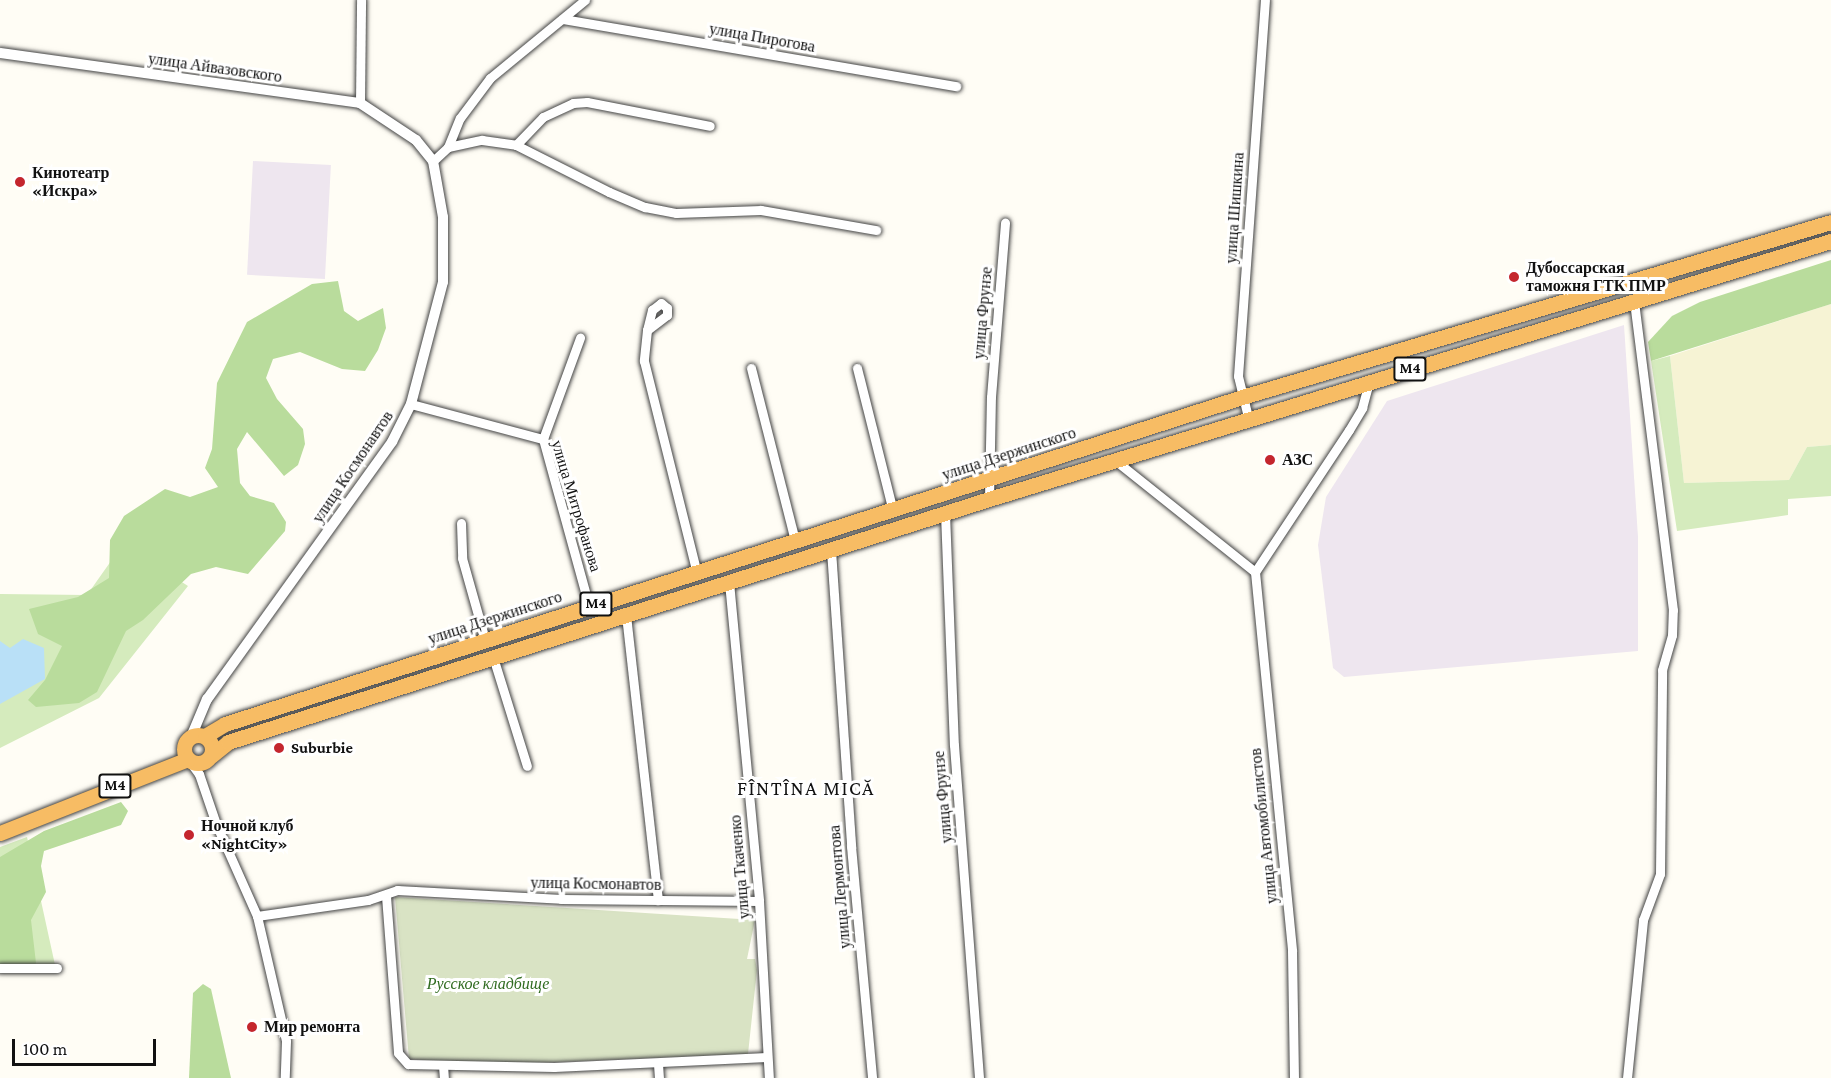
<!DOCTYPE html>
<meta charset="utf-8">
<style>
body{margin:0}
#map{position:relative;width:1831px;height:1078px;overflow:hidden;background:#fffdf5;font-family:"Crimson Pro",serif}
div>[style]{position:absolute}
.industrial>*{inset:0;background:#eee6ef;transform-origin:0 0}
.farmland>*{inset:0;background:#f6f3d4}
.green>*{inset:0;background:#d5ebbd}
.forest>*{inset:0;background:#b9dc9c}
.cemetery>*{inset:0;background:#d9e3c4}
.water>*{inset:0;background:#b9e0f7}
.roads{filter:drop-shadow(0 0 2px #444) drop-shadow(0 0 2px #444)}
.minor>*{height:9px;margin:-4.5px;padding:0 4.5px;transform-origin:4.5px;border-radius:4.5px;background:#fff}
.tertiary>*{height:10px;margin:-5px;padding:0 5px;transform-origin:5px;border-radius:5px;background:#fff}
.trunk>*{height:15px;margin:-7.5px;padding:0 7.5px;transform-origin:7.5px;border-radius:7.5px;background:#f7bc64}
.trunk>.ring{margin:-7.5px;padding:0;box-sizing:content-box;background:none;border:15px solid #f7bc64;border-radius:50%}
.dots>*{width:16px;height:16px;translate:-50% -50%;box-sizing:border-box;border:3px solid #fff;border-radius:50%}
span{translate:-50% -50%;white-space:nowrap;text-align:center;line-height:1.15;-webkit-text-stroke:6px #fff;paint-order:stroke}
.shield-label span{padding:2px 4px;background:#fff;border:2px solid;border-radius:4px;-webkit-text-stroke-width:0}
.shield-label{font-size:15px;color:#111;font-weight:700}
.street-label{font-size:16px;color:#111}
.poi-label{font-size:16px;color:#111;font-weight:700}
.left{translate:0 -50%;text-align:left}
.park-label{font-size:16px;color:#2f6b1f;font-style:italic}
.quarter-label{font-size:20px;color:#111;letter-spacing:1.5px}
.scale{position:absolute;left:12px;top:1039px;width:144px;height:27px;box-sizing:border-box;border:3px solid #111;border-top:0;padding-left:8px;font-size:18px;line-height:21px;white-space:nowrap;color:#111;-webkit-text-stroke:4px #fff;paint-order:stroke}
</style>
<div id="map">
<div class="industrial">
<i style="left:253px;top:161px;width:78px;height:114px;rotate:3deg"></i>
<i style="clip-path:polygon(1624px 325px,1638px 537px,1638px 651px,1344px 677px,1333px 668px,1318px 545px,1326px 497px,1387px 401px)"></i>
</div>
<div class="farmland">
<i style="clip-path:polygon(1831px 304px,1831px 445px,1807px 447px,1789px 480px,1684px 483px,1670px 356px)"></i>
</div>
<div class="green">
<i style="clip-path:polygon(1670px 356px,1684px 483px,1789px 480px,1807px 447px,1831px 445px,1831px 496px,1788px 499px,1788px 515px,1677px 531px,1651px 361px)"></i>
<i style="clip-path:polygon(123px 544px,188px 586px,99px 698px,0 748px,0 594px,87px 595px)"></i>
<i style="clip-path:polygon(27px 837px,55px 965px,0 966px,0 847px)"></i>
</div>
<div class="forest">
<i style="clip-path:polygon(1831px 260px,1831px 304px,1651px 361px,1648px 342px,1672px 316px,1700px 302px)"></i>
<i style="clip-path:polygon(338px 281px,344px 311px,358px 321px,383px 308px,386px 328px,378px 350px,365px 371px,342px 369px,300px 352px,273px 359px,266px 378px,277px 399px,303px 429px,305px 444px,298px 465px,284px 476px,247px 432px,237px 449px,240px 483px,250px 496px,274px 503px,286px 522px,285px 531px,248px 574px,216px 567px,191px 574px,143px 620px,126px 631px,97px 692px,79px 703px,36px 707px,28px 700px,45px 680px,62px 646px,38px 634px,29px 609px,78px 597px,109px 578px,110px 540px,124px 516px,165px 489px,190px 497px,218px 487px,205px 468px,212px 449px,217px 383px,247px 322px,312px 284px)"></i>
<i style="clip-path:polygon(121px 802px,128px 811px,121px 825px,44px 851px,41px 866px,46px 892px,31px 920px,36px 963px,33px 968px,0 967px,0 857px,44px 831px)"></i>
<i style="clip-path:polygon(203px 984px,211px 989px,231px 1078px,189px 1078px,193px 993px)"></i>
</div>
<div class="cemetery">
<i style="clip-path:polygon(395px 897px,755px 920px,747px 959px,755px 959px,757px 970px,748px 1054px,486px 1065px,409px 1059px)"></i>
</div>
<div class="water">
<i style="clip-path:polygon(23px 639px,44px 648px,45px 679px,0 704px,0 641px,10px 648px)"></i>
</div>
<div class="roads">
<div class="minor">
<i style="left:563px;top:19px;width:399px;rotate:9.7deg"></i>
<i style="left:360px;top:103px;width:103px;rotate:-89.4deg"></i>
<i style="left:516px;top:145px;width:39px;rotate:-46deg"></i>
<i style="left:543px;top:117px;width:33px;rotate:-25deg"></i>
<i style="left:573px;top:103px;width:14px;rotate:-4deg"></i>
<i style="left:587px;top:102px;width:125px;rotate:11deg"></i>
<i style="left:448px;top:147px;width:35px;rotate:-12deg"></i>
<i style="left:482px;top:140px;width:34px;rotate:8deg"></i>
<i style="left:516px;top:145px;width:104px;rotate:26.8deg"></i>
<i style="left:609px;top:192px;width:39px;rotate:23deg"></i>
<i style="left:645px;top:207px;width:32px;rotate:11deg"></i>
<i style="left:676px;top:213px;width:85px;rotate:-2deg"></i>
<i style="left:761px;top:210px;width:117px;rotate:9.9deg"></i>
<i style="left:433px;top:161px;width:21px;rotate:-43deg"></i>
<i style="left:448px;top:147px;width:31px;rotate:-68deg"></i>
<i style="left:460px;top:118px;width:50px;rotate:-53.1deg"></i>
<i style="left:490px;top:78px;width:123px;rotate:-39.4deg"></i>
<i style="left:647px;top:330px;width:21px;rotate:-76deg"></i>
<i style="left:652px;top:310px;width:11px;rotate:-38deg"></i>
<i style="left:661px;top:303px;width:8px;rotate:40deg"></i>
<i style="left:667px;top:308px;width:7px;rotate:90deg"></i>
<i style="left:667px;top:315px;width:25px;rotate:143deg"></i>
<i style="left:647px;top:330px;width:31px;rotate:96deg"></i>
<i style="left:644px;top:361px;width:219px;rotate:76deg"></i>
<i style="left:751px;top:368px;width:178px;rotate:75.7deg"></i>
<i style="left:857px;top:368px;width:147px;rotate:75.9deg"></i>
<i style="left:411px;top:404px;width:137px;rotate:14.9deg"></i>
<i style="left:543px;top:439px;width:173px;rotate:74.6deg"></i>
<i style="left:1248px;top:417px;width:42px;rotate:-103.7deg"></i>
<i style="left:1238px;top:376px;width:377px;rotate:-85.9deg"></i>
<i style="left:543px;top:439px;width:108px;rotate:-69.9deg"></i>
<i style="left:1116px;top:461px;width:178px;rotate:38.6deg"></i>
<i style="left:1255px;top:572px;width:170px;rotate:-56.5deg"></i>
<i style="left:1349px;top:430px;width:26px;rotate:-59deg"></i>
<i style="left:1362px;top:408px;width:27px;rotate:-75deg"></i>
<i style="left:989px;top:499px;width:102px;rotate:-88.9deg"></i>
<i style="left:991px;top:397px;width:175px;rotate:-85.4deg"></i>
<i style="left:945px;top:513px;width:232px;rotate:87.8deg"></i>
<i style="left:954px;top:745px;width:334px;rotate:85.7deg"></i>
<i style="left:461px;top:523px;width:35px;rotate:88deg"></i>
<i style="left:462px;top:558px;width:85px;rotate:74.3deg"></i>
<i style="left:831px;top:550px;width:297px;rotate:86.1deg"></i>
<i style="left:851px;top:846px;width:233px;rotate:84.8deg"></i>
<i style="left:1255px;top:572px;width:381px;rotate:84.4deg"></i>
<i style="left:1292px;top:951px;width:127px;rotate:89.1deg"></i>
<i style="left:729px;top:582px;width:320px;rotate:84.6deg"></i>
<i style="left:759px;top:901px;width:177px;rotate:86.8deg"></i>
<i style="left:626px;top:615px;width:287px;rotate:83.6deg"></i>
<i style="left:493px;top:657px;width:114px;rotate:72.7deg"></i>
<i style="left:188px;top:759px;width:19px;rotate:54deg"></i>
<i style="left:199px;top:774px;width:53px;rotate:71.2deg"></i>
<i style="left:216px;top:824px;width:101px;rotate:66deg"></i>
<i style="left:257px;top:916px;width:128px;rotate:76.9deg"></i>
<i style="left:286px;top:1041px;width:37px;rotate:92deg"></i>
<i style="left:386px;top:896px;width:157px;rotate:85.6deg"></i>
<i style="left:398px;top:1053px;width:15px;rotate:48deg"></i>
<i style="left:408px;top:1064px;width:146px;rotate:1.2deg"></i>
<i style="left:554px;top:1067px;width:213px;rotate:-2.7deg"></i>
<i style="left:257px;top:916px;width:112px;rotate:-8.2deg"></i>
<i style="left:368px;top:900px;width:31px;rotate:-19deg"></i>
<i style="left:397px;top:890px;width:164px;rotate:3.1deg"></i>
<i style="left:561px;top:899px;width:198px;rotate:0.6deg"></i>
<i style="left:0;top:968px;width:57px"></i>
<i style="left:658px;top:1064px;width:14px;rotate:86deg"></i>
<i style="left:443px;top:1065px;width:13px;rotate:86deg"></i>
<i style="left:1627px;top:1078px;width:159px;rotate:-84.2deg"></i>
<i style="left:1643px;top:920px;width:49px;rotate:-69.7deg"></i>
<i style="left:1660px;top:874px;width:204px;rotate:-89.4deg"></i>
<i style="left:1662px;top:670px;width:36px;rotate:-74deg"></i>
<i style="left:1672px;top:635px;width:25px;rotate:-88deg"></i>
<i style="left:1673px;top:610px;width:312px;rotate:-97.2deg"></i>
</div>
<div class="tertiary">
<i style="left:0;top:53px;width:363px;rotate:7.9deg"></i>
<i style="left:360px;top:103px;width:67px;rotate:33.5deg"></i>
<i style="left:416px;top:140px;width:27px;rotate:51deg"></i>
<i style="left:433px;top:161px;width:57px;rotate:79.9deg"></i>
<i style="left:443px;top:217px;width:65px;rotate:90deg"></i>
<i style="left:443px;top:282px;width:126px;rotate:104.7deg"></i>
<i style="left:411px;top:404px;width:42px;rotate:116.6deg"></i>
<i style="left:392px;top:442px;width:317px;rotate:125.7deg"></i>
<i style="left:207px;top:699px;width:41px;rotate:112.8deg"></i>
</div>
<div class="trunk">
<i class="ring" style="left:184px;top:735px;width:13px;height:13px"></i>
<i style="left:205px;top:736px;width:23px;rotate:-31deg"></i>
<i style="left:225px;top:724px;width:1068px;rotate:-17.82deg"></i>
<i style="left:1242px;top:397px;width:614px;rotate:-16.55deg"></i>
<i style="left:211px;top:756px;width:22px;rotate:-39deg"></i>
<i style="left:228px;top:742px;width:799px;rotate:-17.71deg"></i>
<i style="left:989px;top:499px;width:881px;rotate:-17.04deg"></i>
<i style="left:0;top:833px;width:202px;rotate:-21.5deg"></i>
</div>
</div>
<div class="dots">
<i style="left:20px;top:182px;background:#c4262e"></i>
<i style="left:1514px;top:277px;background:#c4262e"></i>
<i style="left:1270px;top:460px;background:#c4262e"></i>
<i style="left:279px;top:748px;background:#c4262e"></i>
<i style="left:189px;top:835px;background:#c4262e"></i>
<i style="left:252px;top:1027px;background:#c4262e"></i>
</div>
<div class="shield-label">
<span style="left:1410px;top:369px">M4</span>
<span style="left:596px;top:604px">M4</span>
<span style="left:115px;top:786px">M4</span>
</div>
<div class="street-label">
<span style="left:762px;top:38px;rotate:10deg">улица Пирогова</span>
<span style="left:215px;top:68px;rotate:8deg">улица Айвазовского</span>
<span style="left:1235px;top:208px;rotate:-86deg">улица Шишкина</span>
<span style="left:983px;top:313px;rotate:-85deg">улица Фрунзе</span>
<span style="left:1009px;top:454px;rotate:-18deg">улица Дзержинского</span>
<span style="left:353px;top:467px;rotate:-56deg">улица Космонавтов</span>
<span style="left:576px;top:506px;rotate:73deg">улица Митрофанова</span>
<span style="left:495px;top:618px;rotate:-18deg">улица Дзержинского</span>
<span style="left:943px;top:797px;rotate:-95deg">улица Фрунзе</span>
<span style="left:1264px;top:826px;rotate:-96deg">улица Автомобилистов</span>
<span style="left:740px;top:867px;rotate:-95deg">улица Ткаченко</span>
<span style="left:596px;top:884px;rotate:1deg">улица Космонавтов</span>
<span style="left:840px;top:887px;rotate:-95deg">улица Лермонтова</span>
</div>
<div class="poi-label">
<span class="left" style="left:32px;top:182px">Кинотеатр<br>«Искра»</span>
<span class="left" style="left:1526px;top:277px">Дубоссарская<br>таможня ГТК ПМР</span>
<span class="left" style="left:1282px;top:460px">АЗС</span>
<span class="left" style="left:291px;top:748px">Suburbie</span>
<span class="left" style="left:201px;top:835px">Ночной клуб<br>«NightCity»</span>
<span class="left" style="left:264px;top:1027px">Мир ремонта</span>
</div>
<div class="park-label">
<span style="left:488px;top:984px">Русское кладбище</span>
</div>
<div class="quarter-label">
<span style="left:806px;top:788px">FÎNTÎNA MICĂ</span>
</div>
<div class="scale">100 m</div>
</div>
